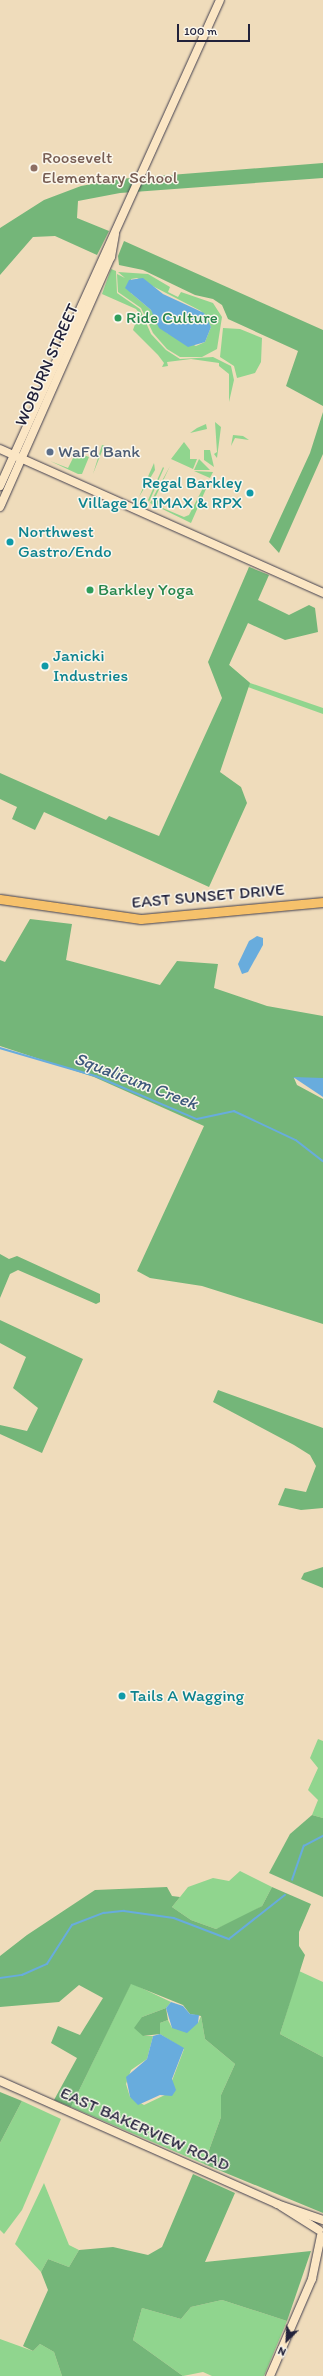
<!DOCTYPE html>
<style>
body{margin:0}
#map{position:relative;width:323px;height:2376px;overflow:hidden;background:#efdcbb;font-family:Itim,sans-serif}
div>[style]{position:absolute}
.green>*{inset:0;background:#90d58e}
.forest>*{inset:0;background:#74b679}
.water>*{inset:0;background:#68acdd}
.stream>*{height:1.5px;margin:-0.75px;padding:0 0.75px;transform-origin:0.75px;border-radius:0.75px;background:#68acdd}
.roads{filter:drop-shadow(0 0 1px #413e4e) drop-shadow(0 0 1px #413e4e)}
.secondary>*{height:8px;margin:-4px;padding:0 4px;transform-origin:4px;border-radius:4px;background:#fbe6c4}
.primary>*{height:9px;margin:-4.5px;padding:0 4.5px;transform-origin:4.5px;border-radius:4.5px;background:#f6c16b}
.dots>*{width:11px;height:11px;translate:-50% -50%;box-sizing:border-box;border:2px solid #fbf7ec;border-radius:50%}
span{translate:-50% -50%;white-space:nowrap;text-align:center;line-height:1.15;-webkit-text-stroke:3px #fbf7ec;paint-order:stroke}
.education-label{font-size:17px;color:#785e54}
.left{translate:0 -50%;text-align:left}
.leisure-label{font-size:17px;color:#27864d}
.street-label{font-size:17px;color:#22223b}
.service-label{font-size:17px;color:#4e5e75}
.culture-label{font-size:17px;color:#0d838f}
.right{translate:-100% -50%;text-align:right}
.water-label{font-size:18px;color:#3e597c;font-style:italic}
.north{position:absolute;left:267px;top:2320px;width:40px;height:40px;-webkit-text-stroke:3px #fbf7ec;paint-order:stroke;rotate:204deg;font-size:11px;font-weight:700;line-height:16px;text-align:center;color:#22223b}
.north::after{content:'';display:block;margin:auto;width:14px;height:18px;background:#22223b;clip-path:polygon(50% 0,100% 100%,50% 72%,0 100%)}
.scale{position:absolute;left:177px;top:24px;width:73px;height:18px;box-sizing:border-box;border:2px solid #22223b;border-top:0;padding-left:5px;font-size:12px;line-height:14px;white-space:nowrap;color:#22223b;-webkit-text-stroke:3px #fbf7ec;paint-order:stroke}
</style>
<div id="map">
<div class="green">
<i style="clip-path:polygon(111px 269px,116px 271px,117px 293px,140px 309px,151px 334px,166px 350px,180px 359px,213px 357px,231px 366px,234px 380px,229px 402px,229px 374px,219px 366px,219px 363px,191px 359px,167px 362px,168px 366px,162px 367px,164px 363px,158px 355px,133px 330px,139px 313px,136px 309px,102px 294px)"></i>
<i style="clip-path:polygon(evenodd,118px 272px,148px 274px,170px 287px,168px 292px,178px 297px,181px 292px,213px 303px,222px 317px,217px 349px,202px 357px,180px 357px,167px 349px,153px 333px,141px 308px,118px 292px,117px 274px,125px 278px,118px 272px,137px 278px,201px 311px,211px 327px,205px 342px,196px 346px,167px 333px,151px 310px,131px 293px,131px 279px,137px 278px)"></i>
<i style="clip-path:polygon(223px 328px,240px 329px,262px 338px,261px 362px,255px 373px,237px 378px,234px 366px,220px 357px)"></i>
<i style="clip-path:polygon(215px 422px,221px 427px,217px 458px,214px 454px,217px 452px)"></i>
<i style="clip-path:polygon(206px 424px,207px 429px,190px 433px,197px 428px)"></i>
<i style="clip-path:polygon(233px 435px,243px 436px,249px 440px,235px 438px,231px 446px)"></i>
<i style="clip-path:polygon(184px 442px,190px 450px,190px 459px,197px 459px,193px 469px,171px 459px)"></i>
<i style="clip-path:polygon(102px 445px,108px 447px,104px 446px,93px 474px)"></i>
<i style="clip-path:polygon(204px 450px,210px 450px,214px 467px,204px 460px)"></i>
<i style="clip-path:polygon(76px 452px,89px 457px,82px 474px,78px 474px,50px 461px,68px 468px)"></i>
<i style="clip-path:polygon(199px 459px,210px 470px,194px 470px)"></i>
<i style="clip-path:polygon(154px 463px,155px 470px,139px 497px)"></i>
<i style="clip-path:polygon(170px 466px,155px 498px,160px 501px,158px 506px,184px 517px,189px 515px,203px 488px,206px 489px,191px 523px,150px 503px)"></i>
<i style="clip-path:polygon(163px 467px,164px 468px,149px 502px,148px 500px)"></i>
<i style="clip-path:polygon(194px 471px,213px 472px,210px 478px)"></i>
<i style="clip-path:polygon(249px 567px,254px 569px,229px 665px,250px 683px,323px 708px,323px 714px,248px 687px,228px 671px,220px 641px,244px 592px)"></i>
<i style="clip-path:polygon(318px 1739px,323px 1741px,323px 1818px,312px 1815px,318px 1800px,308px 1790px,318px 1768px,310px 1758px)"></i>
<i style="clip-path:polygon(240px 1871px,272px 1887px,262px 1906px,238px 1920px,216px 1929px,191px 1920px,172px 1907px,188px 1887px,213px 1878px,229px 1881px)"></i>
<i style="clip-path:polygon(299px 1971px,323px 1982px,323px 2057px,280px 2034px)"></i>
<i style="clip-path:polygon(131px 1983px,171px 2002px,166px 2008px,142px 2017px,143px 2036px,153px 2036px,147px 2059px,131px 2070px,126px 2084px,130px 2097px,144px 2105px,167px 2094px,184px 2049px,160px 2034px,160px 2023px,168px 2020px,172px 2028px,198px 2023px,201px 2016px,205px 2039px,235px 2064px,221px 2095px,221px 2117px,204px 2164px,71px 2107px)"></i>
<i style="clip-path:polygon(22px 2101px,61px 2119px,22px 2210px,4px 2234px,0 2230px,0 2143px)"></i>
<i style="clip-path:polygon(44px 2183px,69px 2245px,79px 2250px,69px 2267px,48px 2259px,41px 2272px,15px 2244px)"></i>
<i style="clip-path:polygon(222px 2300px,287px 2321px,264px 2376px,212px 2376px,203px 2372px,183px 2376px,133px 2340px,142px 2308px,181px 2319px,191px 2307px)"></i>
<i style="clip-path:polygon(0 2339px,33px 2351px,40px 2344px,54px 2352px,62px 2376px,0 2376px)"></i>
</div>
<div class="forest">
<i style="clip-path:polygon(323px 163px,323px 178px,120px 193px,78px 201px,77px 218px,109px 231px,97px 255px,55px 236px,33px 237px,0 275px,0 228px,44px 200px,81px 186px,119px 179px)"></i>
<i style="clip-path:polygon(124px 241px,323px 330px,323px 406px,286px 386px,298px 351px,228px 319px,222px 305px,213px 299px,195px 295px,143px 270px,119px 265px,118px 256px)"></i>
<i style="clip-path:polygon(323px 412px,323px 454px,279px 553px,269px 542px,310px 453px)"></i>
<i style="clip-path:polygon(249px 567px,269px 575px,258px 600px,289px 615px,309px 605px,315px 608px,318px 632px,285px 640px,248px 623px,229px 665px,250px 683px,220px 772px,241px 787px,247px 803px,209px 887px,44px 812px,35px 830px,12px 819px,17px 807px,0 799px,0 773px,106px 820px,109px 816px,159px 836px,222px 698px,208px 662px)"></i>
<i style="clip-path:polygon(30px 919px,72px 924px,66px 960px,160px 985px,177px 961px,218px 964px,214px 988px,267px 1006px,323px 1016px,323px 1078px,294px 1078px,297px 1085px,323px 1099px,323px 1324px,202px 1286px,150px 1278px,137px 1271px,204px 1126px,94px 1077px,0 1046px,0 960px,5px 962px)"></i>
<i style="clip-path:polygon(0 1254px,9px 1259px,17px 1256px,100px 1294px,100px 1302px,96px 1304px,18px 1270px,10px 1274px,0 1298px)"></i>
<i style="clip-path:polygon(0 1320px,83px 1359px,42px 1453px,0 1434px,0 1425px,27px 1431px,38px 1408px,13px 1388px,26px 1357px,0 1343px)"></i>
<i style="clip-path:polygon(218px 1390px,323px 1428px,323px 1508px,301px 1510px,278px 1505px,285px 1488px,306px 1492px,316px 1466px,310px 1455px,294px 1445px,213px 1402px)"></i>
<i style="clip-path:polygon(323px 1567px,323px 1588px,301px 1579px,304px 1573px)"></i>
<i style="clip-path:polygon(312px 1815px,323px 1818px,323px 1897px,269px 1873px,290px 1834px)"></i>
<i style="clip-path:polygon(167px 1887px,172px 1896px,180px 1897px,172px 1907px,191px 1920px,216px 1929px,262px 1906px,272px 1887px,311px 1904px,299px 1932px,299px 1946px,305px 1955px,280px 2034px,323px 2057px,323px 2213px,204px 2164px,221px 2117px,221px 2095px,235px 2064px,205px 2039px,201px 2016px,190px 2014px,183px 2005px,131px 1984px,71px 2107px,54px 2100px,77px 2058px,51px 2043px,58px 2026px,80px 2035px,103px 1998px,79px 1985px,59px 2002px,0 2007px,0 1956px,27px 1935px,95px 1890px)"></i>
<i style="clip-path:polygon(166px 2008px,168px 2020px,160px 2023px,160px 2034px,143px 2036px,134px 2028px,142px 2017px)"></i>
<i style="clip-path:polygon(0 2092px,22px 2101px,0 2143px)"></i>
<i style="clip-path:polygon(193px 2174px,235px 2193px,205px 2262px,311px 2251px,287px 2321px,222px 2300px,191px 2307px,181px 2319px,142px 2308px,133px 2340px,183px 2376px,62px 2376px,54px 2352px,40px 2344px,33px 2351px,23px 2346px,48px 2290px,41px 2272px,48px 2259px,69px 2267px,79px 2250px,113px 2247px,148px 2255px,162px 2247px)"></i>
</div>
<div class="water">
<i style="clip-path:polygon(143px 278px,163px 294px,204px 313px,211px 327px,205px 342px,188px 347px,159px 328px,151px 310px,125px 288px,129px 280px)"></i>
<i style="clip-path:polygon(257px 936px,263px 938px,263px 945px,248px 972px,242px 974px,238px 964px,249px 941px)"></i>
<i style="clip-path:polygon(293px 1077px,323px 1078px,323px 1097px)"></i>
<i style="clip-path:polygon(171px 2002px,183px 2006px,190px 2014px,199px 2015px,198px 2023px,187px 2033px,172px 2028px,166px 2008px)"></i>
<i style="clip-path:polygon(160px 2034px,184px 2048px,172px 2079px,176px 2090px,172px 2096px,160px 2095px,138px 2105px,130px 2097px,126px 2077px,147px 2059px,153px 2036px)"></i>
</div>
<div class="stream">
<i style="left:0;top:1048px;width:100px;rotate:16.3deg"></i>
<i style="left:96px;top:1076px;width:110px;rotate:23.1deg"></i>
<i style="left:197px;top:1119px;width:38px;rotate:-12deg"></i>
<i style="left:234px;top:1111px;width:68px;rotate:25.1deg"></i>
<i style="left:296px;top:1140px;width:34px;rotate:38deg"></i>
<i style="left:292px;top:1880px;width:36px;rotate:-71deg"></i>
<i style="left:304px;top:1846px;width:21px;rotate:-28deg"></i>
<i style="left:0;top:1978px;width:22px;rotate:-8deg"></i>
<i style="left:22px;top:1975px;width:27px;rotate:-24deg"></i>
<i style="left:47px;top:1964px;width:46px;rotate:-57.3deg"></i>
<i style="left:72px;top:1925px;width:34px;rotate:-21deg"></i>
<i style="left:104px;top:1913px;width:20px;rotate:-6deg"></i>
<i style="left:124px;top:1911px;width:50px;rotate:8deg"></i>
<i style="left:174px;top:1918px;width:59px;rotate:20.9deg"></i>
<i style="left:229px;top:1939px;width:71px;rotate:-38.2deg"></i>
</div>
<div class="roads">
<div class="secondary">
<i style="left:0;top:449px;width:354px;rotate:24deg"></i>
<i style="left:0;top:486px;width:533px;rotate:-65.64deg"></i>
<i style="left:0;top:507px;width:274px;rotate:-66.1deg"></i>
<i style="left:111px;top:257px;width:23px;rotate:-80deg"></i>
<i style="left:0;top:2081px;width:303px;rotate:23.9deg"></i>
<i style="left:277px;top:2204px;width:49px;rotate:19.2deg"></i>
<i style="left:281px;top:2206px;width:45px;rotate:32.3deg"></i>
<i style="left:270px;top:2376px;width:106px;rotate:-66.6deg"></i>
<i style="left:312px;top:2279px;width:44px;rotate:-78.2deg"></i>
</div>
<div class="primary">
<i style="left:0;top:899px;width:142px;rotate:8.1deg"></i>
<i style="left:141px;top:919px;width:183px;rotate:-5.3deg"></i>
</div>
</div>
<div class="dots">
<i style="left:34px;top:168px;background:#8d6e63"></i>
<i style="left:118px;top:318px;background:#2e9e5b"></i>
<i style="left:50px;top:452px;background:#5c6f8a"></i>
<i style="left:250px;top:493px;background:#0f9aa8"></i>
<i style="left:10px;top:542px;background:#0f9aa8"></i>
<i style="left:90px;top:590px;background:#2e9e5b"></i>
<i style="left:45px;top:666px;background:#0f9aa8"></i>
<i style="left:122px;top:1696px;background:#0f9aa8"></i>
</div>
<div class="education-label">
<span class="left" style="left:42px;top:168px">Roosevelt<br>Elementary School</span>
</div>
<div class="leisure-label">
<span class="left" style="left:126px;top:318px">Ride Culture</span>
<span class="left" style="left:98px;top:590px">Barkley Yoga</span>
</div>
<div class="street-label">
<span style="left:47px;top:365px;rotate:-66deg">WOBURN STREET</span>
<span style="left:208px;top:896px;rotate:-5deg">EAST SUNSET DRIVE</span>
<span style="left:145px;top:2129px;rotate:24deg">EAST BAKERVIEW ROAD</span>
</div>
<div class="service-label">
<span class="left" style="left:58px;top:452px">WaFd Bank</span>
</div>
<div class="culture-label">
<span class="right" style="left:242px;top:493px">Regal Barkley<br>Village 16 IMAX &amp; RPX</span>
<span class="left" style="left:18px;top:542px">Northwest<br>Gastro/Endo</span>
<span class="left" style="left:53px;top:666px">Janicki<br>Industries</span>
<span class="left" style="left:130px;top:1696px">Tails A Wagging</span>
</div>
<div class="water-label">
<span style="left:136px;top:1081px;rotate:21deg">Squalicum Creek</span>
</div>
<div class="north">N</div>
<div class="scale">100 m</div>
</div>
